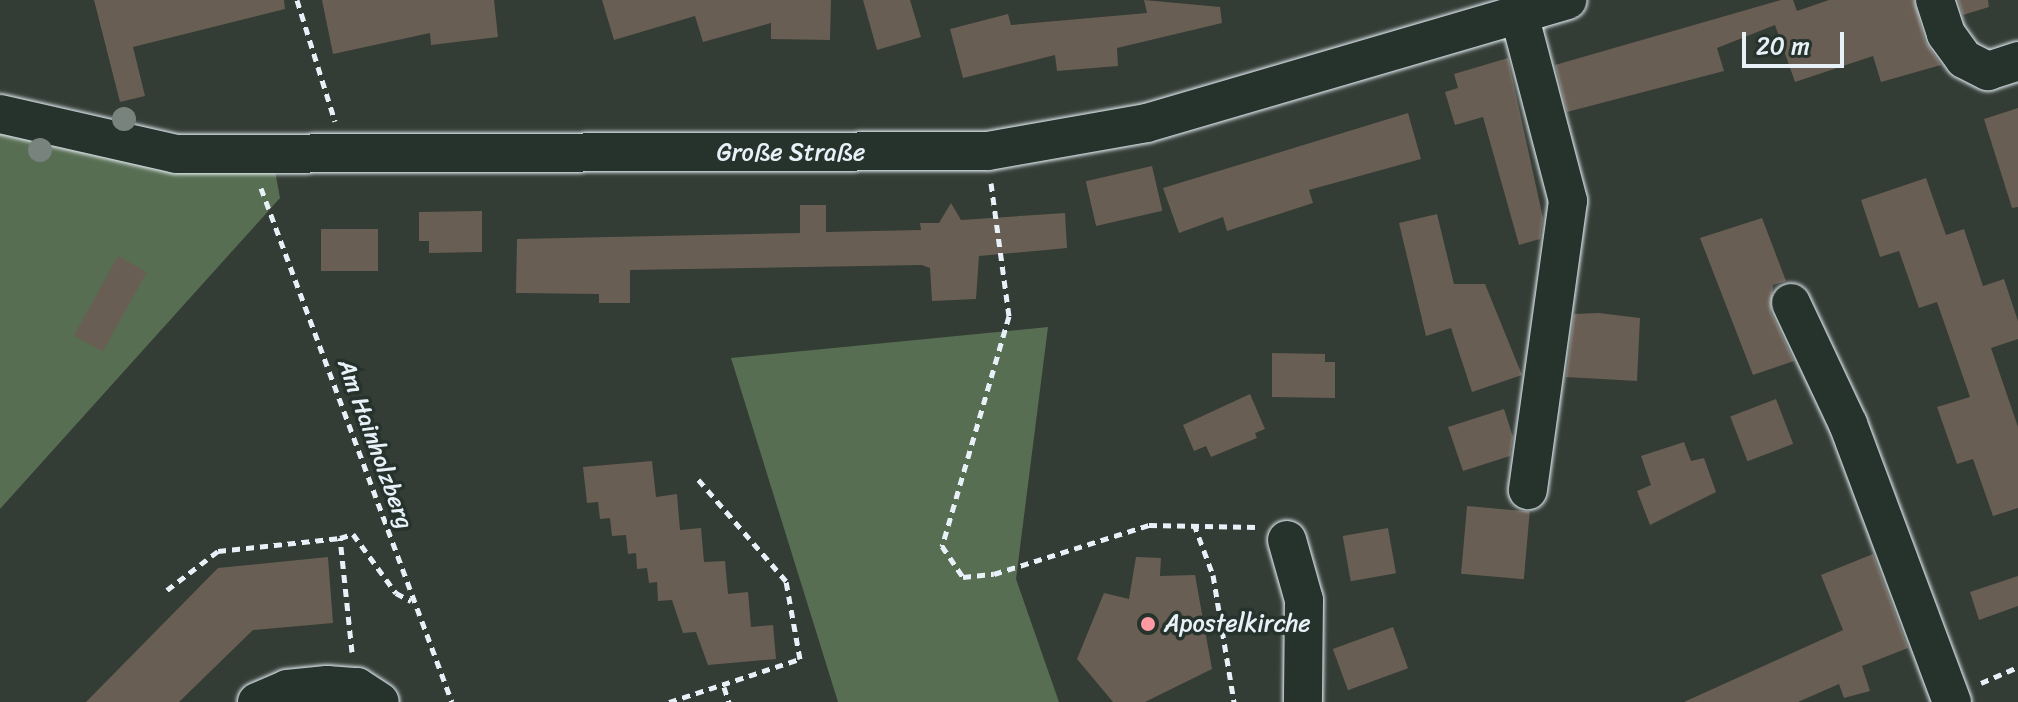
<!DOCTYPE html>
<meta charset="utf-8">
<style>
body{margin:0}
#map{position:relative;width:2018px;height:702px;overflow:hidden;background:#333c35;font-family:Sriracha,sans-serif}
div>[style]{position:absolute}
.green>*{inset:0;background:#586e52}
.building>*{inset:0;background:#695e53;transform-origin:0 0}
.path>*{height:5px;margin-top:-2.5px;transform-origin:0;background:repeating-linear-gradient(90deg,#e8f1f8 0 8px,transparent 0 14px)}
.roads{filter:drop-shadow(0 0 2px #e8f1f8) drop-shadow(0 0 2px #e8f1f8)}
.minor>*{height:38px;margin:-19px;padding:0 19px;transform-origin:19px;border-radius:19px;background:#26332d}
.trees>*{width:24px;height:24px;margin:-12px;border-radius:50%;background:#77837c}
.dots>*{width:22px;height:22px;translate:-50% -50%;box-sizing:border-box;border:4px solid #26332d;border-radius:50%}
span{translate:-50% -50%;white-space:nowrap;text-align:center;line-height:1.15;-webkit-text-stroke:7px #26332d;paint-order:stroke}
.street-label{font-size:24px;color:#e8f1f8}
.poi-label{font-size:24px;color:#e8f1f8}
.left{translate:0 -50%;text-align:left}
.scale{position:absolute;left:1742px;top:32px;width:102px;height:36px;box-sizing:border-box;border:4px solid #e8f1f8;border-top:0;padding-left:10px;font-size:24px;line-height:28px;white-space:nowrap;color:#e8f1f8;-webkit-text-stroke:6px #26332d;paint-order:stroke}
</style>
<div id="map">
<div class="green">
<i style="clip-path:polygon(0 114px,272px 154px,280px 198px,0 509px)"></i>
<i style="clip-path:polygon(1048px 327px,1016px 579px,1059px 702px,838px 702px,731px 358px)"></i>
</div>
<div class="building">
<i style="clip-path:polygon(94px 0,284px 0,285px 9px,133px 47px,145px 96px,120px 102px)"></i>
<i style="clip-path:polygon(322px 0,494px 0,498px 37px,431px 45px,430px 33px,333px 54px)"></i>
<i style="clip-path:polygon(602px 0,831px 0,830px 40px,771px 39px,771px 23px,703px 42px,695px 16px,614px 40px)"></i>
<i style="clip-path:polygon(863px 0,910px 0,921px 37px,877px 50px)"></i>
<i style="clip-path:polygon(1144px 0,1220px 7px,1222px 23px,1117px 48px,1118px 66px,1057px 71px,1055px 55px,963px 78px,950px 29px,1008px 14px,1011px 25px,1147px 13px)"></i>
<i style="clip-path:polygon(1781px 0,1793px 0,1797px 11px,1829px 0,1914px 0,1925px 41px,1941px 65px,1881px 82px,1873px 56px,1795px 82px,1775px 25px,1717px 48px,1724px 71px,1567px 112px,1555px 65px)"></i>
<i style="clip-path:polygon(1958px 0,1988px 0,1989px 7px,1963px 15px)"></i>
<i style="clip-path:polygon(1508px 58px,1543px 218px,1540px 239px,1519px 245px,1483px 117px,1455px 125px,1445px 92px,1458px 88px,1454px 74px)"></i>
<i style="clip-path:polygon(2018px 108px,2018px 207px,2012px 208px,1984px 119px)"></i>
<i style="clip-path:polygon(1408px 113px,1421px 159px,1309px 190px,1313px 203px,1227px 231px,1223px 217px,1179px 233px,1163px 188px)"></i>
<i style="left:1152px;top:166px;width:46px;height:68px;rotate:77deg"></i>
<i style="clip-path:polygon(1926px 178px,1946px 235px,1964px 229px,1983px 286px,2004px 279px,2018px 321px,2018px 339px,1991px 348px,2018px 427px,2018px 508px,1993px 516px,1973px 459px,1957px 464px,1937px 407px,1970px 397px,1937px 302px,1919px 308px,1899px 251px,1880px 257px,1861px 200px)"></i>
<i style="clip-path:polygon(951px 203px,961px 220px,1065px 213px,1067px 248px,979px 256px,976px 299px,932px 301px,930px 268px,922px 265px,630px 270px,630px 303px,599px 303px,599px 294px,516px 293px,517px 239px,800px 233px,800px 205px,826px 205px,826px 232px,921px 230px,920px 223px,939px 223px)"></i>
<i style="clip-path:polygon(482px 211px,482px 252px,429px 253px,429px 241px,419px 241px,419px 212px)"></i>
<i style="clip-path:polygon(1437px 214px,1454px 284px,1485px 284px,1522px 375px,1472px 392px,1451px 328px,1426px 336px,1399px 223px)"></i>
<i style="clip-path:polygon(1762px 218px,1786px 281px,1773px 285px,1771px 312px,1794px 361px,1753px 375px,1700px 238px)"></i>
<i style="left:321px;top:229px;width:57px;height:42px"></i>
<i style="left:118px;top:256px;width:33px;height:91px;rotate:29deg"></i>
<i style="clip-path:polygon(1599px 313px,1640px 318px,1637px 381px,1566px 377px,1574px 314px)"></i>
<i style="clip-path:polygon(1272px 353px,1325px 354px,1325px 362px,1335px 362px,1335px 398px,1272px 397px)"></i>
<i style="clip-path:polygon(1250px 394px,1265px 429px,1255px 433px,1257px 438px,1211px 457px,1206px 446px,1194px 451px,1183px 425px)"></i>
<i style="left:1776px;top:399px;width:48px;height:49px;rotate:69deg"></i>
<i style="clip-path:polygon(1504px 409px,1513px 437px,1510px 456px,1463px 471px,1448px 427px)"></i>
<i style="clip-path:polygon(1684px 442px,1691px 461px,1704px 458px,1716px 492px,1650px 525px,1637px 491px,1651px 485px,1641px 456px)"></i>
<i style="clip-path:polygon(652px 461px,656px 497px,677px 494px,680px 530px,701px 528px,704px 562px,725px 561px,728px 594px,748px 592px,751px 627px,773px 625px,776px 659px,708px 665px,696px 632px,683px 633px,672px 600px,658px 601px,657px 582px,649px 583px,647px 568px,637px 569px,636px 553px,628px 554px,626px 535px,612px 536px,610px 518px,600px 519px,598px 502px,587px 503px,583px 467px)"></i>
<i style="left:1467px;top:506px;width:63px;height:68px;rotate:5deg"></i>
<i style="left:1388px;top:528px;width:46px;height:46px;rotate:80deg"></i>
<i style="clip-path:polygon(1873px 554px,1908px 648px,1862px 666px,1870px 691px,1844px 698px,1839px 684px,1798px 702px,1684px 702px,1843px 630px,1821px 575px)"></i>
<i style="clip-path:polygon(328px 557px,333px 623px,253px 630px,179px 702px,86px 702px,218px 568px)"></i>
<i style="clip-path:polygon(1136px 557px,1161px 558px,1160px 576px,1195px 575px,1212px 669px,1145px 702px,1113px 702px,1077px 659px,1104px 593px,1129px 599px)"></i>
<i style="clip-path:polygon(2018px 576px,2018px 606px,1979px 620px,1970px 592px)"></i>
<i style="left:1393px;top:627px;width:44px;height:64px;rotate:70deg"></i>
</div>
<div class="path">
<i style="left:297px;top:0;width:127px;rotate:72.6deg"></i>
<i style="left:991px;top:183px;width:134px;rotate:82.3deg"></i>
<i style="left:1009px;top:316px;width:240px;rotate:106.2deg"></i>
<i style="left:942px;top:546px;width:37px;rotate:56deg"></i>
<i style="left:963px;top:577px;width:31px;rotate:-6deg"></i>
<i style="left:994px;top:574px;width:163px;rotate:-17.5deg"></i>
<i style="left:1149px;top:525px;width:108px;rotate:1.1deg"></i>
<i style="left:261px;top:188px;width:548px;rotate:69.62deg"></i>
<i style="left:1194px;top:524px;width:54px;rotate:69.6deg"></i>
<i style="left:1213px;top:575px;width:129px;rotate:80.6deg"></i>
<i style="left:167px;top:590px;width:64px;rotate:-37.4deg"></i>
<i style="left:218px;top:551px;width:123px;rotate:-6.1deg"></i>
<i style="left:352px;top:652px;width:115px;rotate:-96deg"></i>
<i style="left:340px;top:538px;width:14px;rotate:-17deg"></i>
<i style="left:353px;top:534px;width:73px;rotate:53.9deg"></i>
<i style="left:396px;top:593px;width:17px;rotate:28deg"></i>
<i style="left:1981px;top:683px;width:40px;rotate:-23.4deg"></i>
<i style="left:724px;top:687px;width:16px;rotate:72deg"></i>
<i style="left:669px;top:702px;width:138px;rotate:-18.2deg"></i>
<i style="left:800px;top:659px;width:79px;rotate:-100.2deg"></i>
<i style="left:786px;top:581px;width:136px;rotate:-130.8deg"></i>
</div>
<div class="roads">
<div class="minor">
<i style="left:1935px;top:0;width:36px;rotate:72deg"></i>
<i style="left:1946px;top:34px;width:31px;rotate:54deg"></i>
<i style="left:1964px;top:59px;width:27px;rotate:27deg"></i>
<i style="left:1988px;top:71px;width:32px;rotate:-18deg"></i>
<i style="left:1519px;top:14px;width:193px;rotate:75.3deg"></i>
<i style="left:1568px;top:201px;width:292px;rotate:97.9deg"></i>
<i style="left:0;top:114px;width:180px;rotate:12.8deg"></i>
<i style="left:176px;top:154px;width:812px;rotate:-0.21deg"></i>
<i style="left:988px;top:151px;width:161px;rotate:-10deg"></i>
<i style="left:1147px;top:123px;width:438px;rotate:-16.3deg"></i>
<i style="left:1791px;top:303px;width:134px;rotate:64.8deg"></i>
<i style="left:1848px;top:424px;width:297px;rotate:69.5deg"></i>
<i style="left:1287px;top:540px;width:62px;rotate:74.2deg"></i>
<i style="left:1304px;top:600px;width:102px;rotate:90.6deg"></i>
<i style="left:257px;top:702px;width:33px;rotate:-23deg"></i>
<i style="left:287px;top:689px;width:40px;rotate:-5.7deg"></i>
<i style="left:327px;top:685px;width:30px;rotate:4deg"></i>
<i style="left:357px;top:687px;width:27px;rotate:33deg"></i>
</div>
</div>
<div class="trees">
<i style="left:124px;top:119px"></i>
<i style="left:40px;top:150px"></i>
</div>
<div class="dots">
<i style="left:1148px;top:624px;background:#ff9aa2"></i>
</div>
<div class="street-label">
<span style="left:791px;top:153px">Große Straße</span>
<span style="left:375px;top:444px;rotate:70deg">Am Hainholzberg</span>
</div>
<div class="poi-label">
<span class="left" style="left:1164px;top:624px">Apostelkirche</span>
</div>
<div class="scale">20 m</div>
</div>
